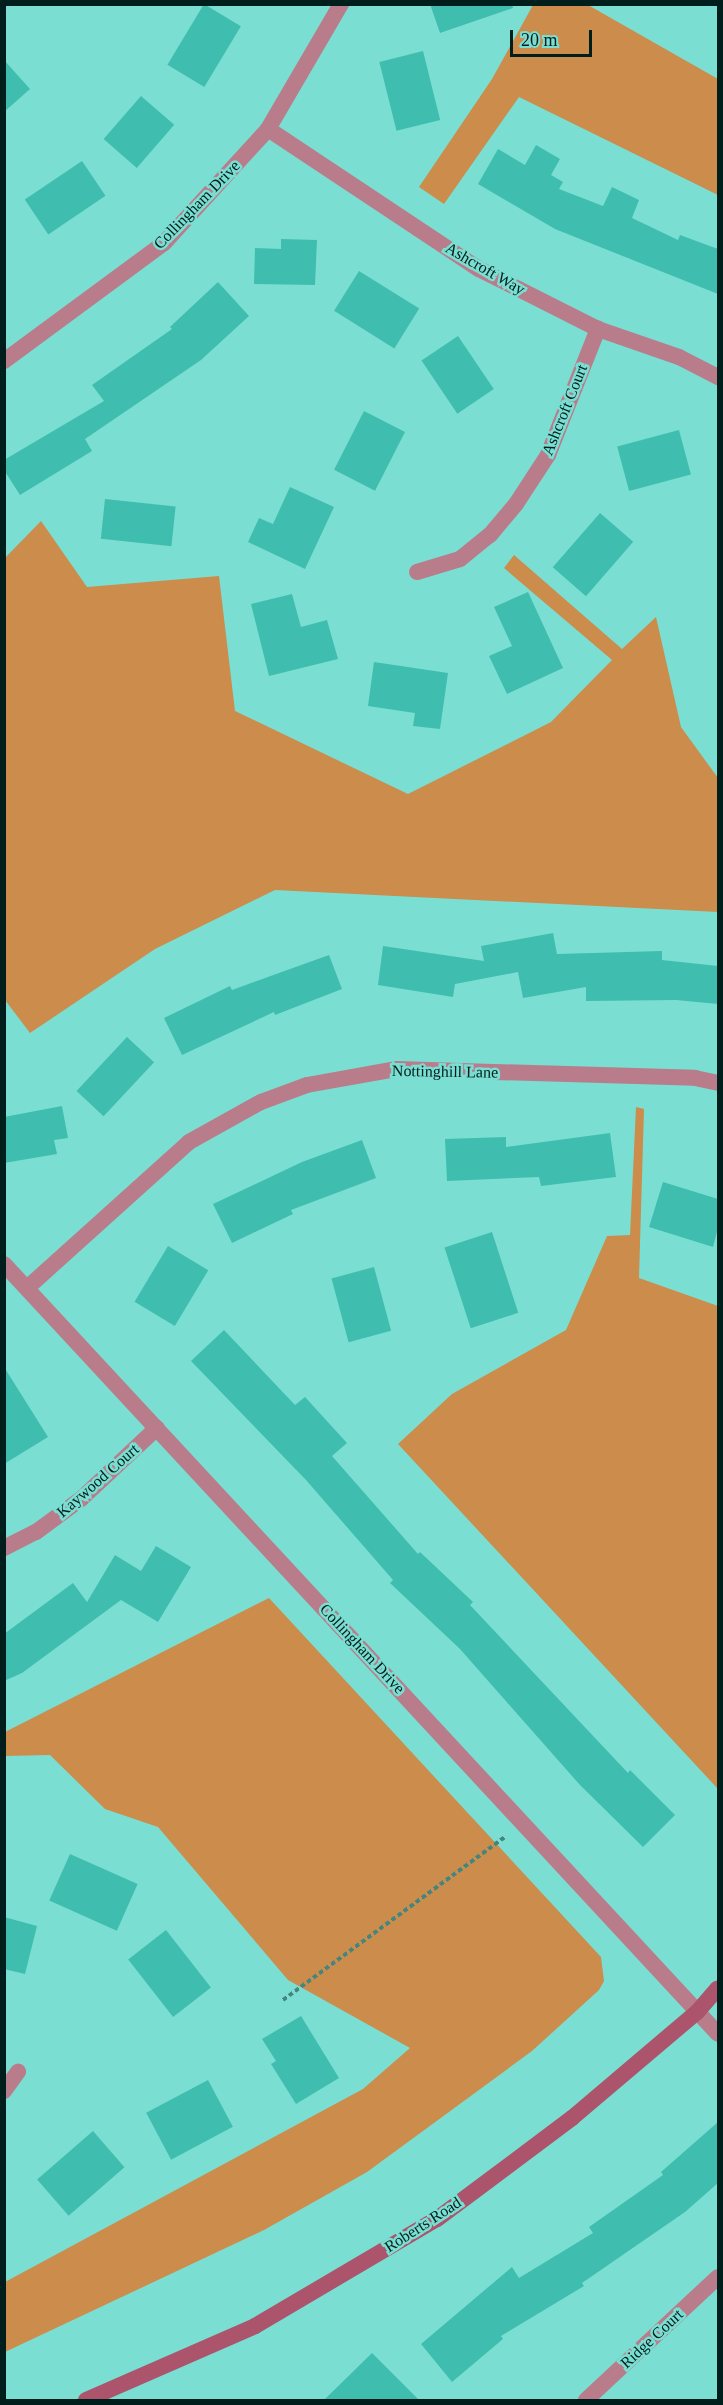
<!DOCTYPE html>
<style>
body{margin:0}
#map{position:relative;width:723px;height:2405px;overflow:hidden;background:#7bded2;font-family:Georgia,serif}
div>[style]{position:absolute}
.forest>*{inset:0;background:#cb8c4c}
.building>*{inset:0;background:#3fbeb0;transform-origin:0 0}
.path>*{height:4px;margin-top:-2px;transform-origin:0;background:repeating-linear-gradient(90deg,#43867f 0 4.5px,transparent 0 7.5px)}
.minor>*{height:16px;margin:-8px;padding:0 8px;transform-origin:8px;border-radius:8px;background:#b97c8a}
.secondary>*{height:16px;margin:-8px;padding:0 8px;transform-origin:8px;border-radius:8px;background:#ab546b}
span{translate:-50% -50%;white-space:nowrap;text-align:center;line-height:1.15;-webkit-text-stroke:5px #7bded2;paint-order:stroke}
.street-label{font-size:16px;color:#001e1b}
.frame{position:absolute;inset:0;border:6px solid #001e1b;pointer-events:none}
.scale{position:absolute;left:510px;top:30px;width:82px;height:27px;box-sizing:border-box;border:3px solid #001e1b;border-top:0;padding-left:8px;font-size:18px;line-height:21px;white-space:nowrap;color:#001e1b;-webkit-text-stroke:4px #7bded2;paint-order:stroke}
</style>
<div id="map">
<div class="forest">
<i style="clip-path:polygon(533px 5px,588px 5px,718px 79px,718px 195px,519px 97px,444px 204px,419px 187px,492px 79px)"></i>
<i style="clip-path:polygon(41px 521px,87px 587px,219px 576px,235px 711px,408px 794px,551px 722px,612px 660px,504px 568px,514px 555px,622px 649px,656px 617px,681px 727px,718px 778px,718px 912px,275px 890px,155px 949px,30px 1033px,5px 1000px,4px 559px)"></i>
<i style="clip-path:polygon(636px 1107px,644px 1109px,639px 1278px,718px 1306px,718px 1789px,398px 1444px,452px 1394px,566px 1330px,607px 1236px,630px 1235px)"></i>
<i style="clip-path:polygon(269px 1598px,601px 1957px,604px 1981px,599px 1990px,532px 2051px,367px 2172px,264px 2230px,5px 2352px,5px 2282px,363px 2089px,410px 2048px,288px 1980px,158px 1827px,105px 1809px,50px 1755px,5px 1756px,5px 1732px)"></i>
</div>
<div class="building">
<i style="left:204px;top:4px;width:43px;height:71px;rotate:31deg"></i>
<i style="clip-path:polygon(430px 4px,512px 4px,513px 8px,440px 33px)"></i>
<i style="left:423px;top:51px;width:71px;height:45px;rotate:76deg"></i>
<i style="clip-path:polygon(4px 60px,30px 89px,4px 112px)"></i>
<i style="left:141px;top:96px;width:44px;height:57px;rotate:41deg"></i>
<i style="clip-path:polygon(536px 145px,560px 159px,551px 175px,563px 182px,559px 189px,603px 206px,612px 187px,639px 200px,632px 218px,678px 240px,680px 235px,718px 249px,718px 294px,555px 229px,478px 184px,498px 149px,525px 165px)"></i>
<i style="left:82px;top:161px;width:42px;height:69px;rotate:56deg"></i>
<i style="clip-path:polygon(281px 239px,317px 240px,315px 285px,254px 284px,255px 248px,281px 249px)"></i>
<i style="left:359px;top:271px;width:71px;height:47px;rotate:32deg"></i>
<i style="clip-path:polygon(218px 282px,249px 316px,201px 360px,85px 439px,92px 451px,20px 495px,4px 470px,4px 460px,104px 401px,92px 385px,172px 329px,170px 327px)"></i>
<i style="left:458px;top:336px;width:64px;height:44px;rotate:56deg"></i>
<i style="left:364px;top:411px;width:46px;height:66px;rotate:27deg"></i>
<i style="left:679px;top:430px;width:46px;height:64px;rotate:75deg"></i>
<i style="clip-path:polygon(290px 487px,334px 507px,305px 569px,248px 542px,259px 518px,273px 524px)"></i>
<i style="left:105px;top:499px;width:71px;height:40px;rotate:6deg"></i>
<i style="left:600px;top:513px;width:44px;height:72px;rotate:41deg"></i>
<i style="clip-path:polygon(528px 592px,563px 668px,507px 694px,489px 656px,512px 646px,494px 607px)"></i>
<i style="clip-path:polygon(292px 594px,301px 627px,327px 620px,338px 659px,269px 676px,251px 604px)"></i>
<i style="clip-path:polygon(374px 662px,448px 673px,440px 729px,413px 726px,415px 713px,368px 706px)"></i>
<i style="clip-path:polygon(553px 933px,557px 954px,662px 951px,662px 960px,718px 966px,718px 1004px,676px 1000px,586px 1001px,586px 987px,523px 998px,518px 972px,455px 984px,453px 997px,378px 985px,383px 946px,484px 961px,481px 946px)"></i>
<i style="clip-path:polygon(329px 955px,342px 989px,275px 1015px,274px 1012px,182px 1055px,164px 1018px,230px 986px,232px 990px)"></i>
<i style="left:127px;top:1037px;width:37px;height:74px;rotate:43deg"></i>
<i style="clip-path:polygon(62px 1106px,68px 1138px,54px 1140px,57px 1154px,4px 1163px,4px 1117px)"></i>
<i style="clip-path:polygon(610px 1133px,616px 1177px,541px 1186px,539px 1177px,447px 1181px,445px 1139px,506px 1137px,506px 1147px)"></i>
<i style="clip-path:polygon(362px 1140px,376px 1178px,291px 1210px,293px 1214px,232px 1243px,213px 1204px,302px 1162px)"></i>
<i style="clip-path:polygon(663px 1182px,718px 1199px,718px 1228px,713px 1247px,649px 1227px)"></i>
<i style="left:492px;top:1232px;width:85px;height:50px;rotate:72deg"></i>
<i style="left:168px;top:1246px;width:47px;height:65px;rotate:31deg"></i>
<i style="left:374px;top:1267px;width:66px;height:44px;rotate:75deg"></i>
<i style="clip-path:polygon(224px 1330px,295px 1405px,305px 1397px,347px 1443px,332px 1456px,418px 1554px,420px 1552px,473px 1602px,470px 1605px,628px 1773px,630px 1770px,675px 1815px,643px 1847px,580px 1785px,460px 1649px,390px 1583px,393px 1580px,306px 1480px,191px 1361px)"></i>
<i style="clip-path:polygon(4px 1367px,48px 1437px,4px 1464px)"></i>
<i style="clip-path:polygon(156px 1546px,191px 1567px,158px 1622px,121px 1600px,22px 1673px,4px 1681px,4px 1634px,73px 1583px,87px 1602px,115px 1555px,141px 1571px)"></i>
<i style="left:70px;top:1854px;width:74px;height:51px;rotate:24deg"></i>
<i style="clip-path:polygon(4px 1917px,37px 1926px,25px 1974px,4px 1969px)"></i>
<i style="left:166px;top:1930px;width:73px;height:48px;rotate:52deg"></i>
<i style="clip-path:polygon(301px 2016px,339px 2078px,296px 2104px,271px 2064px,276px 2061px,262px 2039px)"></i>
<i style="left:208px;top:2080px;width:53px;height:70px;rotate:62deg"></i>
<i style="clip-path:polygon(718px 2122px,718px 2183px,685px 2212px,582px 2283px,584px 2286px,501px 2336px,503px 2339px,452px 2382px,421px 2344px,512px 2267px,519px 2278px,593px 2233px,589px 2227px,663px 2175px,661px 2172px)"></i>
<i style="left:93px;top:2131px;width:48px;height:74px;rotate:49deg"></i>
<i style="clip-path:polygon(372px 2353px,419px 2400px,324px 2400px)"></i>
</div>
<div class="path">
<i style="left:283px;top:2000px;width:275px;rotate:-36.3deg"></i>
</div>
<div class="minor">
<i style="left:268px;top:129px;width:253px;rotate:33.6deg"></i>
<i style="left:479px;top:269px;width:133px;rotate:26.8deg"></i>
<i style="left:598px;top:329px;width:86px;rotate:19.1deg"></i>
<i style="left:679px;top:357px;width:44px;rotate:27.1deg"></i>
<i style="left:4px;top:361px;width:199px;rotate:-36.4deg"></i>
<i style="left:164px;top:243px;width:154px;rotate:-47.6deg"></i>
<i style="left:268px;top:129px;width:145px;rotate:-59.7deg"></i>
<i style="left:417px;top:572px;width:45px;rotate:-16.8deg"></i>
<i style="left:460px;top:559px;width:38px;rotate:-39deg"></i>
<i style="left:490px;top:535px;width:40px;rotate:-50deg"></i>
<i style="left:516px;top:504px;width:59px;rotate:-56.9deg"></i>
<i style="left:548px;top:455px;width:136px;rotate:-68.4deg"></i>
<i style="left:4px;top:1264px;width:1050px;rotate:47.16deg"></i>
<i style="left:27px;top:1288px;width:218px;rotate:-42deg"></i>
<i style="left:189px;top:1142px;width:82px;rotate:-29.1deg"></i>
<i style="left:261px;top:1102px;width:49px;rotate:-20.3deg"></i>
<i style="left:307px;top:1085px;width:90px;rotate:-10.2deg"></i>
<i style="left:396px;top:1069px;width:299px;rotate:1.7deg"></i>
<i style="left:695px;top:1078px;width:24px;rotate:12deg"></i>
<i style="left:4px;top:1548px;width:36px;rotate:-27deg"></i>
<i style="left:36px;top:1532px;width:56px;rotate:-36.3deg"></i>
<i style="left:81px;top:1499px;width:104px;rotate:-43.1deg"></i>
<i style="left:4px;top:2091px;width:24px;rotate:-54deg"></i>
<i style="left:586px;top:2400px;width:180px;rotate:-43deg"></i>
</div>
<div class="secondary">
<i style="left:86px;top:2400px;width:184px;rotate:-23.6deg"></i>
<i style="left:255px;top:2326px;width:211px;rotate:-30.5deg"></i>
<i style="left:437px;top:2219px;width:169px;rotate:-36.8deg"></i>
<i style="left:572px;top:2118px;width:165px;rotate:-40.3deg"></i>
<i style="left:698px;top:2011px;width:30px;rotate:-49deg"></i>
</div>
<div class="street-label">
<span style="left:197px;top:205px;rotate:-46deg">Collingham Drive</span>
<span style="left:485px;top:269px;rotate:30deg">Ashcroft Way</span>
<span style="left:565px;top:410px;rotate:-68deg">Ashcroft Court</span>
<span style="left:445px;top:1072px;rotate:1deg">Nottinghill Lane</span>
<span style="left:98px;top:1481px;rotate:-41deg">Kaywood Court</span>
<span style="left:362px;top:1649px;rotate:47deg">Collingham Drive</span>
<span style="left:423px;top:2225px;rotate:-33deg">Roberts Road</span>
<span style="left:652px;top:2339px;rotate:-43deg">Ridge Court</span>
</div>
<div class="frame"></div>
<div class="scale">20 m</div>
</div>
